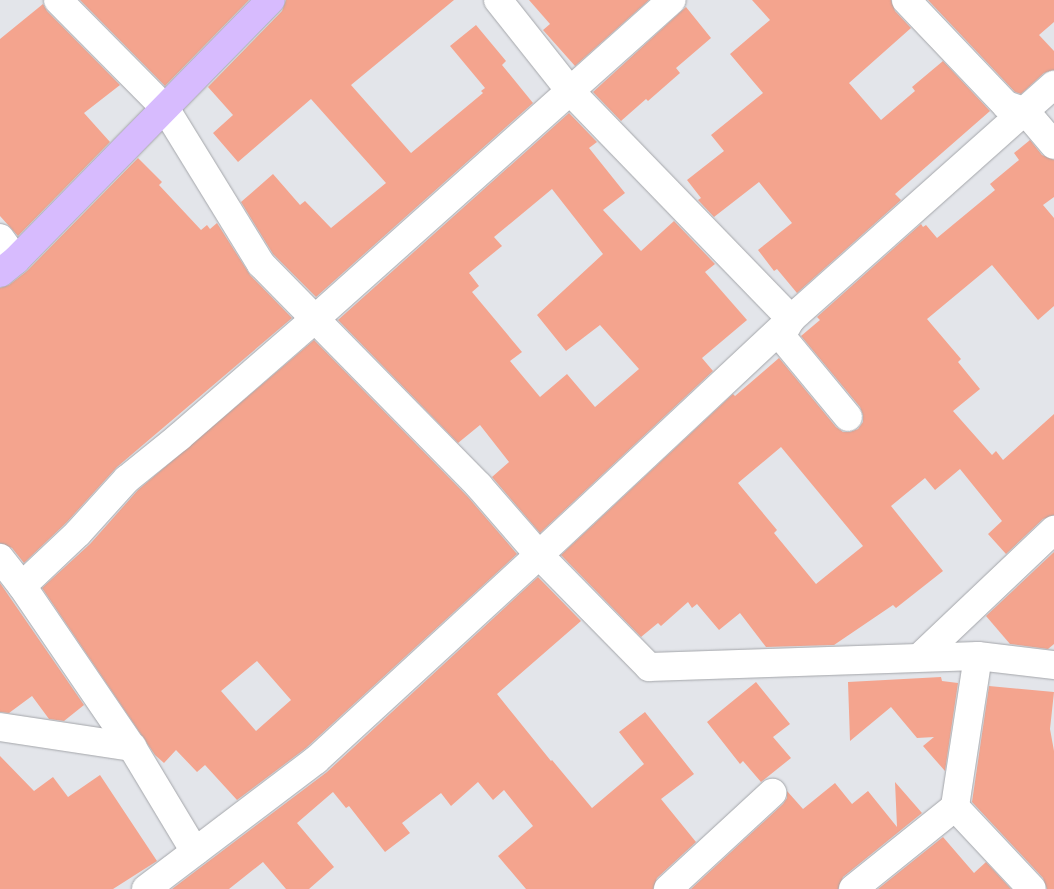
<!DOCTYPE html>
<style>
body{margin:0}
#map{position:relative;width:1054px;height:889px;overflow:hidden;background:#e3e5ea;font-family:"Exo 2",sans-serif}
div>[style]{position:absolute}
.building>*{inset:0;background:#f4a48e}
.roads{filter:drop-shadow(0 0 1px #a4a6aa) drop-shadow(0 0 1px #a4a6aa)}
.minor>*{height:28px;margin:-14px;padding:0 14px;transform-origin:14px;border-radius:14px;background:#fff}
.major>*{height:28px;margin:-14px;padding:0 14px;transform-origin:14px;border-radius:14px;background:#d7bbfe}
span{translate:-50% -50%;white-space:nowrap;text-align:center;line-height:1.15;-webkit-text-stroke:5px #e3e5ea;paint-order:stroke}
</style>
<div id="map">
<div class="building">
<i style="clip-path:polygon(80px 0,249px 0,165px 86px)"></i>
<i style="clip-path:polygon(286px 0,454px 0,351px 85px,411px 153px,483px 93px,481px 91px,485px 88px,450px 46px,476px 25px,506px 61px,502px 65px,533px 103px,316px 297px,273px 254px,241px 202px,273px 174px,300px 205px,305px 201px,331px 228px,386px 183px,311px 99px,238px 162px,213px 133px,233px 115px,208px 87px,282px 11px)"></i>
<i style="clip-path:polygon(529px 0,649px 0,575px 66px,543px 30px,550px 24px)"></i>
<i style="clip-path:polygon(752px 0,891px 0,895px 11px,911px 28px,849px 83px,881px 120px,915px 91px,912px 87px,943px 61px,990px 111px,895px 194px,901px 200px,797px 293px,777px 269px,774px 271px,758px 250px,792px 223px,759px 182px,714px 217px,698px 200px,701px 198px,687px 180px,724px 151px,711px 135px,763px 93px,730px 54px,770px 20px)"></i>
<i style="clip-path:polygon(928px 0,1054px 0,1054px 22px,1039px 35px,1054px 51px,1054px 70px,1044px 73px,1021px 94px,1015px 92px)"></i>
<i style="clip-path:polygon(43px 4px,47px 11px,120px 85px,84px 113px,110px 142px,18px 236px,0 216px,0 39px)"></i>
<i style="clip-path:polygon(686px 7px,711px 38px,676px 68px,680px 73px,648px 101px,646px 99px,621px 121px,593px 92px)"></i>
<i style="clip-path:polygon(evenodd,569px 113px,597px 142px,589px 148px,625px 193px,603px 210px,641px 251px,674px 221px,715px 264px,705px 272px,747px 320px,702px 358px,713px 371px,540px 533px,492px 477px,509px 462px,480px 425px,458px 443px,338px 320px,569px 113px,552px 189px,603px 254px,537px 315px,566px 351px,600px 325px,639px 369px,595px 407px,567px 374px,540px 397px,510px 361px,522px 352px,472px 292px,479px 286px,469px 273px,502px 246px,494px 237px,552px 189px)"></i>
<i style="clip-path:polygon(evenodd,1030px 140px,1042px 155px,1054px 160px,1054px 197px,1043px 205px,1054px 218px,1054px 306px,1038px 320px,992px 265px,927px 319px,961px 359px,958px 362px,980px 389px,953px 411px,992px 455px,996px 451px,1003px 460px,1054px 414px,1054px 515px,1043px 519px,1006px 554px,988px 534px,1002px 521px,960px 469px,935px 490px,925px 478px,891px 506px,943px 571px,896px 608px,893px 605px,834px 645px,766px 647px,740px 613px,719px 630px,697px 604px,692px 608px,688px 602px,661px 626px,658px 623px,641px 637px,561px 555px,733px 394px,735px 396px,779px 358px,836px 427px,843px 432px,850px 432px,858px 429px,863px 422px,863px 415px,860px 407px,801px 336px,820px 320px,817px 317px,921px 224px,923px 227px,926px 225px,937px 238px,995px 190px,990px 184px,1019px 160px,1014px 153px,1030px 140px,781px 447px,863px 546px,816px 584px,774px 533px,777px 530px,738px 483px,781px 447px)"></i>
<i style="clip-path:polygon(138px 158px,162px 182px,159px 185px,201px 230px,207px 225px,210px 229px,217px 223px,250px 275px,292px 318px,117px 467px,67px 522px,24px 563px,12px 548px,0 543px,0 288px,9px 285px,27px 271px)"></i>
<i style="clip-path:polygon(evenodd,314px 340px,468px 497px,517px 554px,306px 748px,237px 800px,205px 765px,197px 772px,176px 750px,164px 763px,155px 755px,42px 588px,90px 544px,138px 490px,314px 340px,257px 661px,291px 700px,256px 731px,221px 691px,257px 661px)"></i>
<i style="clip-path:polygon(1054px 552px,1054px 644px,1048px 649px,1010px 644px,986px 616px)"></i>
<i style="clip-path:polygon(538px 577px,581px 621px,497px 694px,551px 761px,552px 760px,592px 808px,644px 764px,619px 732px,645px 712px,694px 774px,661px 799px,696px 842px,657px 878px,653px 889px,526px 889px,498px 856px,533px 826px,504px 790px,493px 800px,478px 782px,451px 806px,441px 793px,402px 823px,410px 833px,385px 852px,349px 806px,346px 808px,333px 792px,297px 823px,334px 867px,309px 889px,286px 889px,263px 862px,229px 889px,172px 889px,327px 772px)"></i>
<i style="clip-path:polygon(0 583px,84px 705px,64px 721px,49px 719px,32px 696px,9px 713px,0 712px)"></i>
<i style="clip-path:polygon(941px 677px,942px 681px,958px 683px,945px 771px,923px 746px,934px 737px,917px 738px,891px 707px,850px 741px,848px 682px)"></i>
<i style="clip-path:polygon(756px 682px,790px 724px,773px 737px,791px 758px,761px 782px,743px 761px,740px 764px,707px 722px)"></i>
<i style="clip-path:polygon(989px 686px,1054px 692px,1050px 729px,1054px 751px,1054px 889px,1047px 889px,1043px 878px,972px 802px)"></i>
<i style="clip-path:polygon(0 756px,34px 791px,53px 777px,68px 797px,100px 775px,157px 861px,113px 889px,0 889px)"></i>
<i style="clip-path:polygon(895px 782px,922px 813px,843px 877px,838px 889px,691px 889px,783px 804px,787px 798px,787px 791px,803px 809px,835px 783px,852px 804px,868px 791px,897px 827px)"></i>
<i style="clip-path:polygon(943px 837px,974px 873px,986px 862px,1011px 889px,878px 889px)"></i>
</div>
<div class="roads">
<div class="minor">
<i style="left:58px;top:0;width:152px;rotate:45.3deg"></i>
<i style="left:165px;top:108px;width:183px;rotate:58.4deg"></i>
<i style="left:261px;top:264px;width:311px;rotate:45.5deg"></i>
<i style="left:479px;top:486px;width:91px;rotate:49deg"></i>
<i style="left:539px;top:555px;width:157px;rotate:45.5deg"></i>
<i style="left:649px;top:667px;width:329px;rotate:-1.9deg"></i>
<i style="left:978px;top:656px;width:77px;rotate:6.8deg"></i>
<i style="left:498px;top:0;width:117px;rotate:51.6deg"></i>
<i style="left:571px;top:92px;width:316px;rotate:45.9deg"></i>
<i style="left:791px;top:319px;width:20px;rotate:120deg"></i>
<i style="left:781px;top:336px;width:105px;rotate:50.4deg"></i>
<i style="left:906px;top:0;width:145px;rotate:46.4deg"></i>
<i style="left:1006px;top:105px;width:21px;rotate:19deg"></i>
<i style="left:1026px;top:112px;width:43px;rotate:49.7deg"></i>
<i style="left:0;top:238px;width:27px;rotate:54deg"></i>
<i style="left:0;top:558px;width:36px;rotate:52deg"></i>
<i style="left:22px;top:586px;width:195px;rotate:55.7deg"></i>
<i style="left:132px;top:747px;width:122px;rotate:59deg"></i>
<i style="left:22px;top:586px;width:77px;rotate:-43.4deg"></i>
<i style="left:78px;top:533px;width:73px;rotate:-47.8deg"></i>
<i style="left:127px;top:479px;width:67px;rotate:-38.9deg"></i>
<i style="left:179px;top:437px;width:181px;rotate:-41deg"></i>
<i style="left:316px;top:318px;width:477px;rotate:-41.8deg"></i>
<i style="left:978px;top:656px;width:153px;rotate:98.7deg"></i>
<i style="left:955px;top:807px;width:112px;rotate:46.8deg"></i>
<i style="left:920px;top:657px;width:185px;rotate:-43.5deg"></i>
<i style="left:0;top:727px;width:134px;rotate:8.6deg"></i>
<i style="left:146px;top:889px;width:213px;rotate:-37.2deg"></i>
<i style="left:316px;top:760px;width:303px;rotate:-42.6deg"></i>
<i style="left:539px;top:555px;width:345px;rotate:-43.1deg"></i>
<i style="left:791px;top:319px;width:352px;rotate:-41.7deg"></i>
<i style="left:668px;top:889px;width:142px;rotate:-42.7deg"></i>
<i style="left:853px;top:889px;width:131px;rotate:-38.8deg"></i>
</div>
<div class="major">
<i style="left:0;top:273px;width:21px;rotate:-39deg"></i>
<i style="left:16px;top:260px;width:364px;rotate:-45.6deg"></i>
</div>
</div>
</div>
